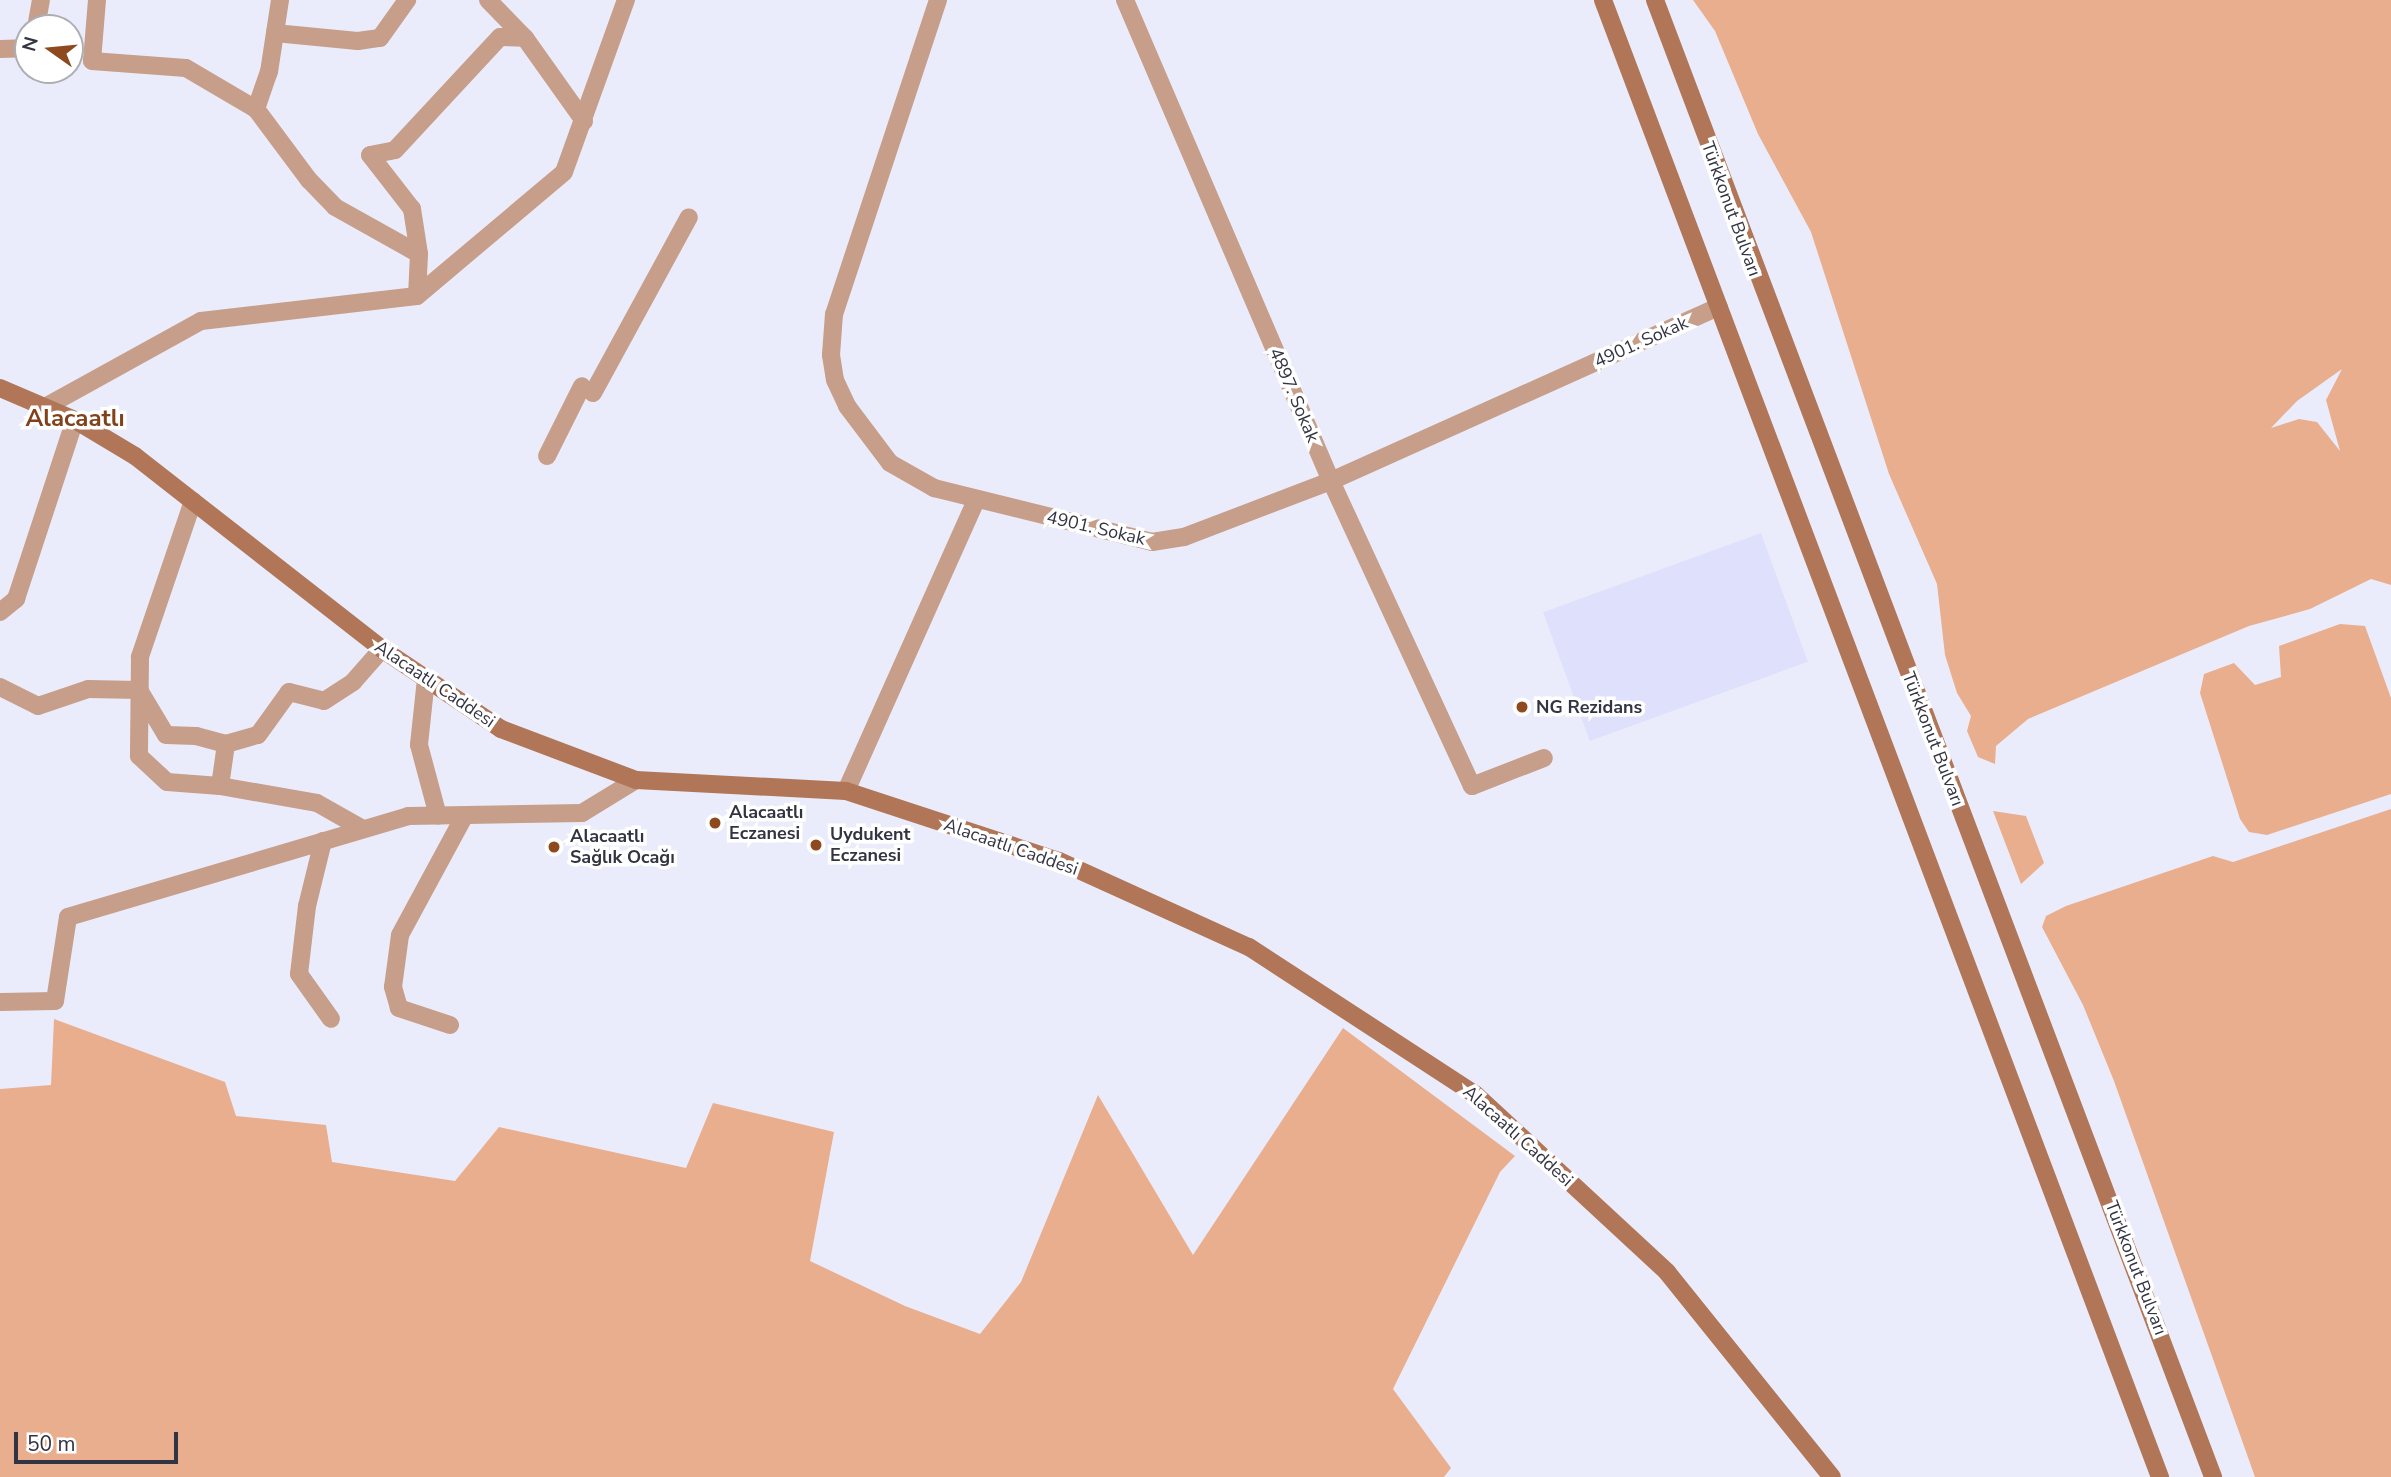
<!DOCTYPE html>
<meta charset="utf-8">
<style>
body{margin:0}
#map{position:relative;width:2391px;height:1477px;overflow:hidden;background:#ebecfb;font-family:"Nunito Sans",sans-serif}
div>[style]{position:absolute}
.built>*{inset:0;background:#dfe0fb;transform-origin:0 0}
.green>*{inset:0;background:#e9ae8e}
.street>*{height:18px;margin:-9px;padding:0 9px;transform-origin:9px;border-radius:9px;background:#c69e89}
.secondary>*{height:18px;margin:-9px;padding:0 9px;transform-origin:9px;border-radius:9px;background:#b07657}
.dots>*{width:19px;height:19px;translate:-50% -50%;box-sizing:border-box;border:4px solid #fff;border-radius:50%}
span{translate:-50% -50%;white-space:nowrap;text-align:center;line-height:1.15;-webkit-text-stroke:7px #fff;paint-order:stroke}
.street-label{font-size:18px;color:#333442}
.poi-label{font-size:18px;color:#333442;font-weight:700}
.left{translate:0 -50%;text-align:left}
.district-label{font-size:24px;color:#80411b;font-weight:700}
.north{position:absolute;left:14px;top:14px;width:70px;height:70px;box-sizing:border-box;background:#fff;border:2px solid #adaeb3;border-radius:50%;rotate:285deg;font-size:19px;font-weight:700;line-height:28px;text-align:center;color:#333442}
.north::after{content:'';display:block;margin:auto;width:24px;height:32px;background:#8e491f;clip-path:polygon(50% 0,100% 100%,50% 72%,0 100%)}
.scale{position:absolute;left:14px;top:1432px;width:164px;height:32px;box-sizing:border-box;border:4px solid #333442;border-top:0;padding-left:9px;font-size:21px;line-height:24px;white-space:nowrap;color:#333442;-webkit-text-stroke:5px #fff;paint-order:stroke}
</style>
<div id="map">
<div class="built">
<i style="left:1761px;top:533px;width:137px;height:232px;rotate:70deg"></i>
</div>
<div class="green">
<i style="clip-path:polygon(evenodd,1693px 0,2391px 0,2391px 585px,2371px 579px,2310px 609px,2249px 626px,2028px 719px,1996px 746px,1995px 764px,1978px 757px,1967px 731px,1971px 716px,1957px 693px,1945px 655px,1937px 584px,1889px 474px,1811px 232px,1758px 134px,1715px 31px,1693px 0,2342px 369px,2326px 400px,2340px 451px,2317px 422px,2299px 419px,2271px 428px,2297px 401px,2342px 369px)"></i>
<i style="clip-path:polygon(2340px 624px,2365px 626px,2391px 698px,2391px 794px,2267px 835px,2249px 832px,2240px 819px,2200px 693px,2204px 674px,2234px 663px,2255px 685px,2281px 677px,2279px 646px)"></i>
<i style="clip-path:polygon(2391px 809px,2391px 1477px,2255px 1477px,2114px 1081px,2083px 1005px,2042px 927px,2046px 916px,2066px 906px,2213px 856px,2233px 862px)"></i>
<i style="clip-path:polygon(1993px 811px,2026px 816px,2044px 863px,2021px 884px)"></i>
<i style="clip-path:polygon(54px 1019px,225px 1082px,236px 1116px,326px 1125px,332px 1162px,455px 1181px,499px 1127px,686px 1168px,713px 1103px,834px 1132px,810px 1261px,905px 1306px,980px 1334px,1021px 1282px,1098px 1095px,1193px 1255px,1343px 1028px,1515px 1156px,1500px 1172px,1393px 1389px,1451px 1468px,1444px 1477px,0 1477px,0 1089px,51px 1085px)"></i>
</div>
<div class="street">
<i style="left:97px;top:0;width:61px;rotate:94.7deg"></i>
<i style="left:92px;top:61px;width:94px;rotate:4.3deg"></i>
<i style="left:186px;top:68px;width:81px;rotate:30.4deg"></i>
<i style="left:256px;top:109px;width:89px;rotate:53.3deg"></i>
<i style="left:309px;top:180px;width:37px;rotate:46deg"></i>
<i style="left:335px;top:207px;width:96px;rotate:29.2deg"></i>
<i style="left:419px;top:254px;width:42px;rotate:92.7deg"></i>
<i style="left:488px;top:0;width:53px;rotate:45.8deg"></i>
<i style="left:525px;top:38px;width:102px;rotate:54.6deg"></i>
<i style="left:938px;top:0;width:331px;rotate:108.3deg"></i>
<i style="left:834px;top:314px;width:41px;rotate:94.2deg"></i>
<i style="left:831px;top:355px;width:25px;rotate:81deg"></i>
<i style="left:835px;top:380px;width:29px;rotate:65deg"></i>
<i style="left:847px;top:406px;width:71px;rotate:53deg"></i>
<i style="left:890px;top:463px;width:51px;rotate:29.6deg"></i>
<i style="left:934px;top:488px;width:225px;rotate:13.9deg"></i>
<i style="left:1152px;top:542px;width:32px;rotate:-9deg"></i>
<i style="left:1184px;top:537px;width:157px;rotate:-20.9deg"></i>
<i style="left:1331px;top:481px;width:425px;rotate:-24.2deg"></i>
<i style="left:1125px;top:0;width:523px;rotate:66.82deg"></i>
<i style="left:1331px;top:481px;width:336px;rotate:65.2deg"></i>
<i style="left:1472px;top:786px;width:77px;rotate:-21.3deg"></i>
<i style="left:36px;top:28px;width:28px;rotate:-80deg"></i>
<i style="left:275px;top:33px;width:83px;rotate:5.5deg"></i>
<i style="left:358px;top:41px;width:22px;rotate:-8deg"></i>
<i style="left:380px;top:38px;width:47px;rotate:-54.6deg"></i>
<i style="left:0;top:49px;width:24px;rotate:-2deg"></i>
<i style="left:24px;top:48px;width:7px;rotate:-56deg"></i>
<i style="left:256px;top:109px;width:39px;rotate:-71deg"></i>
<i style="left:269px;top:72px;width:73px;rotate:-81.3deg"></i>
<i style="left:419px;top:254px;width:46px;rotate:-98.8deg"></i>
<i style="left:412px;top:209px;width:68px;rotate:-127.9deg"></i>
<i style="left:370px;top:155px;width:25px;rotate:-11deg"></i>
<i style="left:395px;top:150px;width:154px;rotate:-47.1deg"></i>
<i style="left:500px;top:37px;width:25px;rotate:2deg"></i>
<i style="left:593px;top:393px;width:200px;rotate:-61.4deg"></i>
<i style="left:47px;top:406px;width:176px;rotate:-28.9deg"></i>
<i style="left:201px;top:321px;width:217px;rotate:-6.6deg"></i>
<i style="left:417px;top:296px;width:192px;rotate:-40.1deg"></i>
<i style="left:564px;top:172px;width:183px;rotate:-70.2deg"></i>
<i style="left:547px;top:456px;width:78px;rotate:-63.4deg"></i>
<i style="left:193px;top:501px;width:165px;rotate:108.8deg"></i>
<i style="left:140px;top:657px;width:99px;rotate:90.6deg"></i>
<i style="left:139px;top:756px;width:38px;rotate:43deg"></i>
<i style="left:167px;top:782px;width:53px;rotate:4.3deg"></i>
<i style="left:220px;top:786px;width:98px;rotate:9.9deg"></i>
<i style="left:317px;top:803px;width:53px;rotate:29.5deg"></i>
<i style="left:0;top:612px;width:21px;rotate:-39deg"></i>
<i style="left:16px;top:599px;width:188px;rotate:-71.8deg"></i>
<i style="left:426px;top:679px;width:66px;rotate:96.1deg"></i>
<i style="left:419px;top:745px;width:73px;rotate:75deg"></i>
<i style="left:0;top:687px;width:42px;rotate:26.6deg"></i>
<i style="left:38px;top:706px;width:53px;rotate:-18.8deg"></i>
<i style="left:88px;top:689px;width:51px;rotate:1.1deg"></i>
<i style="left:139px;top:690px;width:52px;rotate:59deg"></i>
<i style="left:166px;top:735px;width:30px;rotate:2deg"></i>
<i style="left:196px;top:736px;width:31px;rotate:15deg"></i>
<i style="left:226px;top:744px;width:42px;rotate:98.1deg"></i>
<i style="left:226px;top:744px;width:33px;rotate:-16deg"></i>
<i style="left:258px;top:735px;width:53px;rotate:-54.2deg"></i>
<i style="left:289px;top:692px;width:36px;rotate:14deg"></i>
<i style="left:324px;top:701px;width:35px;rotate:-33deg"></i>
<i style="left:353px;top:682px;width:44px;rotate:-48.7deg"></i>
<i style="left:846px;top:791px;width:319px;rotate:-65.9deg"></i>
<i style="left:323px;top:841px;width:67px;rotate:103.8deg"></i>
<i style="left:307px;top:906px;width:68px;rotate:96.7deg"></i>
<i style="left:299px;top:974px;width:55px;rotate:54.6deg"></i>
<i style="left:0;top:1002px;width:55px;rotate:-1deg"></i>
<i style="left:55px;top:1001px;width:85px;rotate:-81.2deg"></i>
<i style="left:68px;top:917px;width:355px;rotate:-16.5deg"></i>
<i style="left:408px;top:816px;width:174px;rotate:-1deg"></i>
<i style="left:582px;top:813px;width:63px;rotate:-31.4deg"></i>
<i style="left:450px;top:1025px;width:54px;rotate:-161.6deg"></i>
<i style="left:399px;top:1008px;width:22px;rotate:-106deg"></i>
<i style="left:393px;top:987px;width:52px;rotate:-82.3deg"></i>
<i style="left:400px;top:935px;width:136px;rotate:-61.6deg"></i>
</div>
<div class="secondary">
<i style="left:1603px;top:0;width:1579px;rotate:69.34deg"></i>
<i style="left:1655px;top:0;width:1579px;rotate:69.3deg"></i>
<i style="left:0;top:388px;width:82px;rotate:23.1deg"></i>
<i style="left:75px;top:420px;width:70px;rotate:31deg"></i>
<i style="left:135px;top:456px;width:313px;rotate:38deg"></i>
<i style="left:382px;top:649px;width:143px;rotate:33.9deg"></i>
<i style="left:501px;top:729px;width:144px;rotate:20.7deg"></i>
<i style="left:636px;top:780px;width:210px;rotate:3deg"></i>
<i style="left:846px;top:791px;width:224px;rotate:18.2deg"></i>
<i style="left:1059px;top:861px;width:209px;rotate:24.4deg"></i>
<i style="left:1249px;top:947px;width:271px;rotate:33.1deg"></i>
<i style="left:1476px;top:1095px;width:260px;rotate:42.8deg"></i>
<i style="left:1667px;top:1272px;width:263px;rotate:51.2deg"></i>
</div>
<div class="dots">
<i style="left:1522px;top:707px;background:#8e491f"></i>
<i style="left:715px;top:823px;background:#8e491f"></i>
<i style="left:816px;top:845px;background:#8e491f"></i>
<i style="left:554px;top:847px;background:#8e491f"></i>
</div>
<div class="street-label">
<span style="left:1731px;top:209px;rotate:70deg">Türkkonut Bulvarı</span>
<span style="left:1641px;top:342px;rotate:-24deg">4901. Sokak</span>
<span style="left:1294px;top:395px;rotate:67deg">4897. Sokak</span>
<span style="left:1096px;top:528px;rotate:13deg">4901. Sokak</span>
<span style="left:435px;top:684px;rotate:34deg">Alacaatlı Caddesi</span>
<span style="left:1933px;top:739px;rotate:69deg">Türkkonut Bulvarı</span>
<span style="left:1011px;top:847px;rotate:19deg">Alacaatlı Caddesi</span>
<span style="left:1518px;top:1136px;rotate:42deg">Alacaatlı Caddesi</span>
<span style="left:2136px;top:1268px;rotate:69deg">Türkkonut Bulvarı</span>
</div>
<div class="poi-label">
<span class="left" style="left:1536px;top:707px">NG Rezidans</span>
<span class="left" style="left:729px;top:823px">Alacaatlı<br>Eczanesi</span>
<span class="left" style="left:830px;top:845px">Uydukent<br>Eczanesi</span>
<span class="left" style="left:570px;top:847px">Alacaatlı<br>Sağlık Ocağı</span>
</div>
<div class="district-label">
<span style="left:75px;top:419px">Alacaatlı</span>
</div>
<div class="north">N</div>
<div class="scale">50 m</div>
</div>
